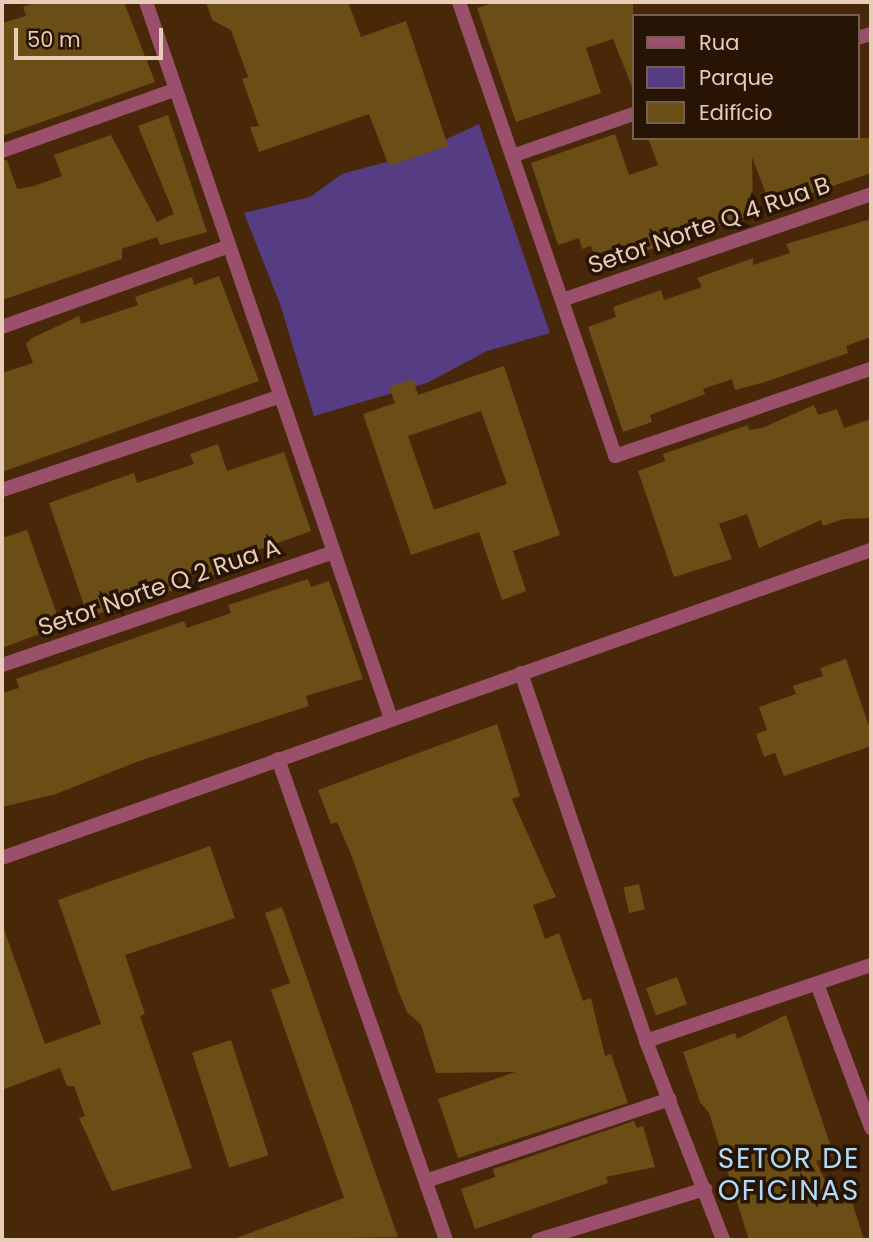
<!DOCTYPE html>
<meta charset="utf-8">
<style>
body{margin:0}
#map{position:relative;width:873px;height:1242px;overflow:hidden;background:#49280a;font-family:Poppins,sans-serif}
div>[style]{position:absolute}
.green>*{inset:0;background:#563c83}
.building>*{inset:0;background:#6b4d16;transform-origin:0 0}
.minor>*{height:14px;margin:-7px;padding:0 7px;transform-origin:7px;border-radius:7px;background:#9a506b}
.tertiary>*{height:14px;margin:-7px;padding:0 7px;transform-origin:7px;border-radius:7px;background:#9a506b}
span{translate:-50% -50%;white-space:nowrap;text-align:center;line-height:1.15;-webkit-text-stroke:7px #271405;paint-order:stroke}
.street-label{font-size:24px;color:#e7ccb8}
.quarter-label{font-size:28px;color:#b0daf7;letter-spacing:2px}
.frame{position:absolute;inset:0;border:4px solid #e7ccb8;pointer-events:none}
.legend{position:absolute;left:632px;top:14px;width:228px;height:126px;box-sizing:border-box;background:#271405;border:2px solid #745e4d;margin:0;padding:9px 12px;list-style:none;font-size:21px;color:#e7ccb8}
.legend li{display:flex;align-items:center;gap:14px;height:35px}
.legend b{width:35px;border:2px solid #745e4d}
.scale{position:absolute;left:14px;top:28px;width:149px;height:32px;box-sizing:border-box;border:4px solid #e7ccb8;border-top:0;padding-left:9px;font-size:21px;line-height:24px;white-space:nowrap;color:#e7ccb8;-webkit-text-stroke:5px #271405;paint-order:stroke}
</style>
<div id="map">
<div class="green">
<i style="clip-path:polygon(479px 124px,550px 333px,487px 351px,427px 383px,314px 416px,280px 304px,244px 213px,310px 197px,342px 174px,415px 154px)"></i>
</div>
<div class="building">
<i style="clip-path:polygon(37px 2px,124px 2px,155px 82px,2px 136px,2px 23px,26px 16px,23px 7px)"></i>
<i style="clip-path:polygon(206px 2px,348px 2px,361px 37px,406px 21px,448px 146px,389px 166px,369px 114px,259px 152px,250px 127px,259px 126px,242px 79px,248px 77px,231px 30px,212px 20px)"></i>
<i style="clip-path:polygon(496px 2px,633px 2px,633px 89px,613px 39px,586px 48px,601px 93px,516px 122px,477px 8px)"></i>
<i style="clip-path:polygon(168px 115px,207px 232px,160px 245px,157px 237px,122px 249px,122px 259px,2px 300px,2px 160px,7px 160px,17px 189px,34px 186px,62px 176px,54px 155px,111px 135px,157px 222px,174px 214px,138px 126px)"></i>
<i style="clip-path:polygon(615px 134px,629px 175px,658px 165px,648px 138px,871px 138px,871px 173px,771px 207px,752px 157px,753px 214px,711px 229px,709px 222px,653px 242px,655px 248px,627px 257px,622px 245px,594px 255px,591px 246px,582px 249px,579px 238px,558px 245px,531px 163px)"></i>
<i style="clip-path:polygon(871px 219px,871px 337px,846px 346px,848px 353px,765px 382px,735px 390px,732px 379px,703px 389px,705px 394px,650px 415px,652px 422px,623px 432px,588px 327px,616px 317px,613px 307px,661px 290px,664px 300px,702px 287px,697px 278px,753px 258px,753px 265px,790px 253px,786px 244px)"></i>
<i style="clip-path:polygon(219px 276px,259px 381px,2px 472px,2px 373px,33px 363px,26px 344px,32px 338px,79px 316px,81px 324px,138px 305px,135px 297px,192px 277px,194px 285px)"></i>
<i style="clip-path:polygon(evenodd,504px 366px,560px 535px,513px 551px,526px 591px,502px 600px,479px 532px,411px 555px,363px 414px,395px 403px,389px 387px,413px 379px,418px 395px,504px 366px,481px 411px,507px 484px,434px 510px,408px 436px,481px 411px)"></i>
<i style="clip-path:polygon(814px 405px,818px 415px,837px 409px,844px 428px,871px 419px,871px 518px,844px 519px,823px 526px,821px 520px,759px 548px,747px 514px,719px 524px,732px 559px,674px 577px,638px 471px,665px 461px,663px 454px,748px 425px,749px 430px,762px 428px)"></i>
<i style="clip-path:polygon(218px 444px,227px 471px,284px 452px,311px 531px,255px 551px,258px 559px,202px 579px,198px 570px,171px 580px,173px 590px,88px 617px,49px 503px,134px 473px,137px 483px,194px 464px,190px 454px)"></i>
<i style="clip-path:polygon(27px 530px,61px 626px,2px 648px,2px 538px)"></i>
<i style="clip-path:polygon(308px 579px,311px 587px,329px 581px,363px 679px,306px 696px,309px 706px,139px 761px,56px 794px,2px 807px,2px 693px,19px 688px,16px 679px,184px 621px,187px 628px,231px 613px,228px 605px)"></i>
<i style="clip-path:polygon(846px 659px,871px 732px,871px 746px,784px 776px,775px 753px,764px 757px,756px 734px,767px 730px,759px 707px,796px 694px,793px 686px,823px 676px,820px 668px)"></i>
<i style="clip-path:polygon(497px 724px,520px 796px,512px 799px,556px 897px,533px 905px,545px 939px,559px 933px,583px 1001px,591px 998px,605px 1056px,611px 1054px,628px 1103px,458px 1158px,438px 1099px,515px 1072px,436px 1073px,421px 1025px,407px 1012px,398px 990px,351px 854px,337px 822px,331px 824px,318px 790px)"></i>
<i style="clip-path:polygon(210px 846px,235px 918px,125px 955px,145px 1014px,140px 1016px,192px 1168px,112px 1191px,79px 1118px,85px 1116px,74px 1086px,67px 1086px,60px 1068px,2px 1090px,2px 924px,45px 1044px,101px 1024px,58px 900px)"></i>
<i style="left:639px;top:884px;width:26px;height:16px;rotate:77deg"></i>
<i style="clip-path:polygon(282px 907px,398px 1237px,231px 1240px,344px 1198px,271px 990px,290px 983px,265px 913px)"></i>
<i style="left:677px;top:977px;width:29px;height:33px;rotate:70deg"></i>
<i style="clip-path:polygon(786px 1015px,834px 1155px,816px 1161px,833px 1198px,849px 1192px,864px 1240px,749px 1240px,709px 1113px,700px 1102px,683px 1052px,735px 1033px,737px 1039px)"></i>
<i style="left:231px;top:1040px;width:121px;height:41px;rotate:72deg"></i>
<i style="clip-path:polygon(634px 1121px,637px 1128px,643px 1126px,655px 1167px,606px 1177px,608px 1183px,475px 1229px,461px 1189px,495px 1177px,493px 1169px)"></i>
</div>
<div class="minor">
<i style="left:146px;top:2px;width:758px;rotate:71.13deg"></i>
<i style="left:459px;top:2px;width:480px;rotate:71deg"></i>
<i style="left:615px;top:456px;width:270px;rotate:-18.8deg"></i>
<i style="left:857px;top:38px;width:15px;rotate:-16deg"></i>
<i style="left:2px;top:151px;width:182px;rotate:-19.5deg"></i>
<i style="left:512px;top:156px;width:128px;rotate:-19.1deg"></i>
<i style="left:562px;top:300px;width:327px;rotate:-18.9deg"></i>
<i style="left:2px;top:327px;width:239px;rotate:-19.6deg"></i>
<i style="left:2px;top:490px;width:291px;rotate:-18.6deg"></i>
<i style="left:2px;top:665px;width:348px;rotate:-18.8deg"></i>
<i style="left:521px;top:673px;width:389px;rotate:71.2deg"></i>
<i style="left:646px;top:1041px;width:213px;rotate:68.8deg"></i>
<i style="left:278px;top:759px;width:509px;rotate:70.75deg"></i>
<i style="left:817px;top:984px;width:154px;rotate:69.4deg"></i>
<i style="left:646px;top:1041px;width:237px;rotate:-18.7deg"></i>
<i style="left:426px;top:1181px;width:257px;rotate:-18.6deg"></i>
<i style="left:538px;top:1240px;width:175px;rotate:-17deg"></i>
</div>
<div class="tertiary">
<i style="left:2px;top:858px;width:922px;rotate:-19.52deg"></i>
</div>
<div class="street-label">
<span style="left:709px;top:225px;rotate:-19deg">Setor Norte Q 4 Rua B</span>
<span style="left:159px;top:587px;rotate:-19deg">Setor Norte Q 2 Rua A</span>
</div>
<div class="quarter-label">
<span style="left:789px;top:1175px">SETOR DE<br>OFICINAS</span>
</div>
<div class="frame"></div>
<ul class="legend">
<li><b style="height:9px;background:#9a506b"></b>Rua</li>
<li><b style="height:19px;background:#563c83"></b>Parque</li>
<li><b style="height:19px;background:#6b4d16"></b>Edifício</li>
</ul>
<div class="scale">50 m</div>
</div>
